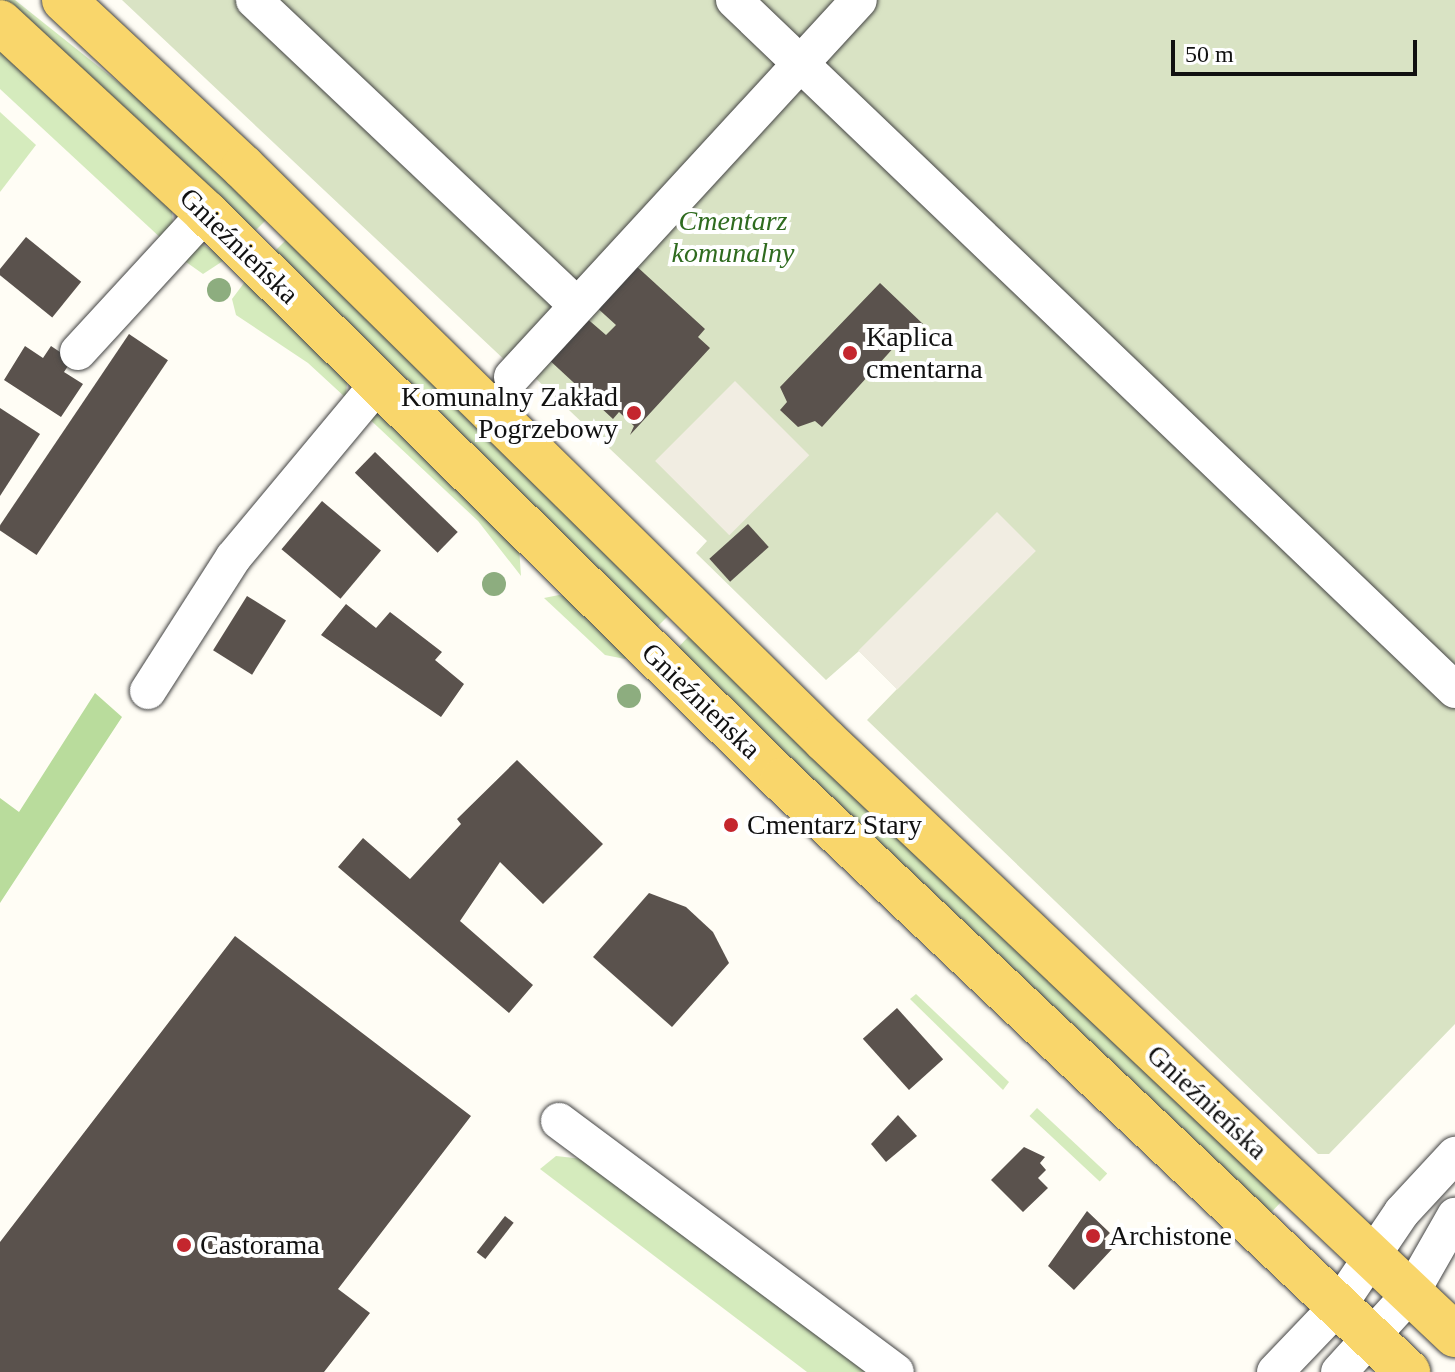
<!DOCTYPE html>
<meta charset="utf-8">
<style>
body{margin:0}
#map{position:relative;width:1455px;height:1372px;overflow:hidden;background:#fffdf5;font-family:Georgia,serif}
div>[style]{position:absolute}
.green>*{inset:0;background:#d5ebbd;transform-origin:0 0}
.forest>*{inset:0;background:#b9dc9c}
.cemetery>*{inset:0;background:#d9e3c4}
.plaza>*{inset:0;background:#f1ede2;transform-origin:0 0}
.building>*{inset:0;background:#5a524d;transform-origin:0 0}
.roads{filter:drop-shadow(0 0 2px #444) drop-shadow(0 0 2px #444)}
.minor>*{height:36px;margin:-18px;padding:0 18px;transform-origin:18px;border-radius:18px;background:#fff}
.major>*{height:44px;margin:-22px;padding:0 22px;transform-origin:22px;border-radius:22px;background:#f9d66b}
.trees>*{width:24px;height:24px;margin:-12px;border-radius:50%;background:#8dad7f}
.dots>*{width:22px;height:22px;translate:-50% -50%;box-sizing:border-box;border:4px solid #fff;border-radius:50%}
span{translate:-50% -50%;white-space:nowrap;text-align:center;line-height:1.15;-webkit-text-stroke:8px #fff;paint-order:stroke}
.park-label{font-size:28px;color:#2f6b1f;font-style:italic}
.street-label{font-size:28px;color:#111}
.poi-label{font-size:28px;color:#111}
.left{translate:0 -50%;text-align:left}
.right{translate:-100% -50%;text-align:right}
.scale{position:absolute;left:1171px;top:40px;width:246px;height:36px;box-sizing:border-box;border:4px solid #111;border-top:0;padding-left:10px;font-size:24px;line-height:28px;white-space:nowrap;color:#111;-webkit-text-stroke:6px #fff;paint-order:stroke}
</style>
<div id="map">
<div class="green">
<i style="clip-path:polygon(0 0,15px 0,177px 129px,269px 217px,252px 234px)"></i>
<i style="clip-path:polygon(0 46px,172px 210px,173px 226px,164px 241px,0 89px)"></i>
<i style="clip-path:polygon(0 112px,36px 145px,0 192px)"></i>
<i style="left:289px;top:237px;width:536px;height:24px;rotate:45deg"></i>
<i style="clip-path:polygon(202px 244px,226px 259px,203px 274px,179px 257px)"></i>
<i style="clip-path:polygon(247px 279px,347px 382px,346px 398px,308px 363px,236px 315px,232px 299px)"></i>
<i style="clip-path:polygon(378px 412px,519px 547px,521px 576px,478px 521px,363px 413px)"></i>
<i style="clip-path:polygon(559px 595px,572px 598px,629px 655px,625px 659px,605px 655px,544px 598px)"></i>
<i style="left:692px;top:633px;width:819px;height:25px;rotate:44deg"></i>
<i style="clip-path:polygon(916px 994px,1009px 1082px,1003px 1090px,910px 999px)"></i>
<i style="left:1037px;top:1108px;width:96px;height:11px;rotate:43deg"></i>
<i style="clip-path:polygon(556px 1156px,583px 1159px,867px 1372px,807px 1372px,540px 1169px)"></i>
</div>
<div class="forest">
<i style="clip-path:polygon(95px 693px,122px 717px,0 903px,0 798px,19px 812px)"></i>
</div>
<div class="cemetery">
<i style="clip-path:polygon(122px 0,1455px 0,1455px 1024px,1329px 1154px,1318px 1154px,867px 720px,897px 689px,859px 651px,826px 680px,696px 553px,707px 541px,531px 374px,525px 379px)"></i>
</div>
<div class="plaza">
<i style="left:735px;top:381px;width:105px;height:113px;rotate:45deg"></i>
<i style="left:997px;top:512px;width:55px;height:196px;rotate:45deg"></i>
</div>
<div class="building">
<i style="left:26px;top:237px;width:71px;height:46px;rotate:39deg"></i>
<i style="clip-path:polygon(633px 263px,705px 329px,698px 337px,710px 348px,630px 435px,634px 426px,619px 412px,613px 419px,546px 357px,584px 316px,606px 335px,616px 325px,594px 305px)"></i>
<i style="clip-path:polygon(880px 283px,923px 324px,915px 324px,822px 427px,815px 421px,798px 427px,780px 410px,787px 402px,780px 387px)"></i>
<i style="left:129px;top:334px;width:47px;height:235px;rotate:34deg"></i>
<i style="clip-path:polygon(25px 346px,43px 358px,51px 346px,72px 360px,64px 372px,83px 384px,61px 417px,4px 380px)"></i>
<i style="clip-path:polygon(0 408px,40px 434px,0 496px)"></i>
<i style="left:375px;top:452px;width:115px;height:29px;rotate:44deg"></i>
<i style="left:322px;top:501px;width:77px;height:63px;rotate:40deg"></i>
<i style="left:748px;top:524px;width:31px;height:52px;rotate:48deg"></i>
<i style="left:247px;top:596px;width:46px;height:64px;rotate:32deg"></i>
<i style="clip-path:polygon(346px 604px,376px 628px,390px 612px,442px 652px,435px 660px,464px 684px,441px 717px,321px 635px)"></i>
<i style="clip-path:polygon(517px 760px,603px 844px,543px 904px,500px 862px,460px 921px,533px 985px,509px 1013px,338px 867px,363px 838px,410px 879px,461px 824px,457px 819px)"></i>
<i style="clip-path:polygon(649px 893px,686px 907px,713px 932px,729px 963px,672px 1027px,593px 957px)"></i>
<i style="clip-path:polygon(235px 936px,471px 1116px,338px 1289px,370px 1313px,324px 1372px,0 1372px,0 1242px)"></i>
<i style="left:897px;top:1008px;width:69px;height:46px;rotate:48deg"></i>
<i style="clip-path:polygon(898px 1115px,917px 1136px,886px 1162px,871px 1144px)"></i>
<i style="clip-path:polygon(1024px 1147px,1045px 1157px,1040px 1163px,1046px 1170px,1038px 1178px,1048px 1188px,1023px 1212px,991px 1180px)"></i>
<i style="clip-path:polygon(1087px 1211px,1110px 1233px,1104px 1239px,1113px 1248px,1074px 1290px,1048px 1266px)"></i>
<i style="left:505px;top:1216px;width:11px;height:46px;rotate:38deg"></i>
</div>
<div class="roads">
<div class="minor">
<i style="left:254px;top:0;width:444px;rotate:43.4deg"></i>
<i style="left:734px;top:0;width:998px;rotate:43.74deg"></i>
<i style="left:78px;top:352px;width:189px;rotate:-47.4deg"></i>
<i style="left:512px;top:377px;width:512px;rotate:-47.37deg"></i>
<i style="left:148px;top:691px;width:158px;rotate:-57.4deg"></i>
<i style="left:233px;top:558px;width:228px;rotate:-50.2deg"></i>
<i style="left:559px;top:1121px;width:420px;rotate:36.7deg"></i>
<i style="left:1275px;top:1372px;width:93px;rotate:-46.3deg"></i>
<i style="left:1339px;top:1305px;width:112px;rotate:-55.9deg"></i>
<i style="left:1402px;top:1212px;width:78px;rotate:-47.1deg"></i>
<i style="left:1339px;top:1372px;width:107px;rotate:-47.7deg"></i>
<i style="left:1411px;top:1293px;width:89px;rotate:-60.3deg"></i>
</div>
<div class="major">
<i style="left:64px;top:0;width:245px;rotate:43deg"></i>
<i style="left:243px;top:167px;width:817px;rotate:44.55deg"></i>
<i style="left:825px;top:740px;width:867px;rotate:43.36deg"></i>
<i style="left:0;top:22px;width:281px;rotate:42.8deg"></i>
<i style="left:206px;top:213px;width:808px;rotate:44.55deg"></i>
<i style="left:782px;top:780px;width:862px;rotate:43.4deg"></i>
</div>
</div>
<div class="trees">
<i style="left:219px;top:290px"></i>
<i style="left:494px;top:584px"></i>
<i style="left:629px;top:696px"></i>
</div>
<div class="dots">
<i style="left:850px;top:353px;background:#c4262e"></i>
<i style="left:634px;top:413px;background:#c4262e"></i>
<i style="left:731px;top:825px;background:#c4262e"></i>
<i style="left:1093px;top:1236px;background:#c4262e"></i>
<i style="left:184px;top:1245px;background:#c4262e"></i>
</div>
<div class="park-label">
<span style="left:733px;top:237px">Cmentarz<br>komunalny</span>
</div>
<div class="street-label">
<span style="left:239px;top:246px;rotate:44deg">Gnieźnieńska</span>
<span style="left:701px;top:701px;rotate:44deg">Gnieźnieńska</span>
<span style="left:1207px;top:1102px;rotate:43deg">Gnieźnieńska</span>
</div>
<div class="poi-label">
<span class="left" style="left:866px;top:353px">Kaplica<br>cmentarna</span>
<span class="right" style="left:618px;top:413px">Komunalny Zakład<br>Pogrzebowy</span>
<span class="left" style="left:747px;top:825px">Cmentarz Stary</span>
<span class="left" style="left:1109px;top:1236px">Archistone</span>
<span class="left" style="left:200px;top:1245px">Castorama</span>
</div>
<div class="scale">50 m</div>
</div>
